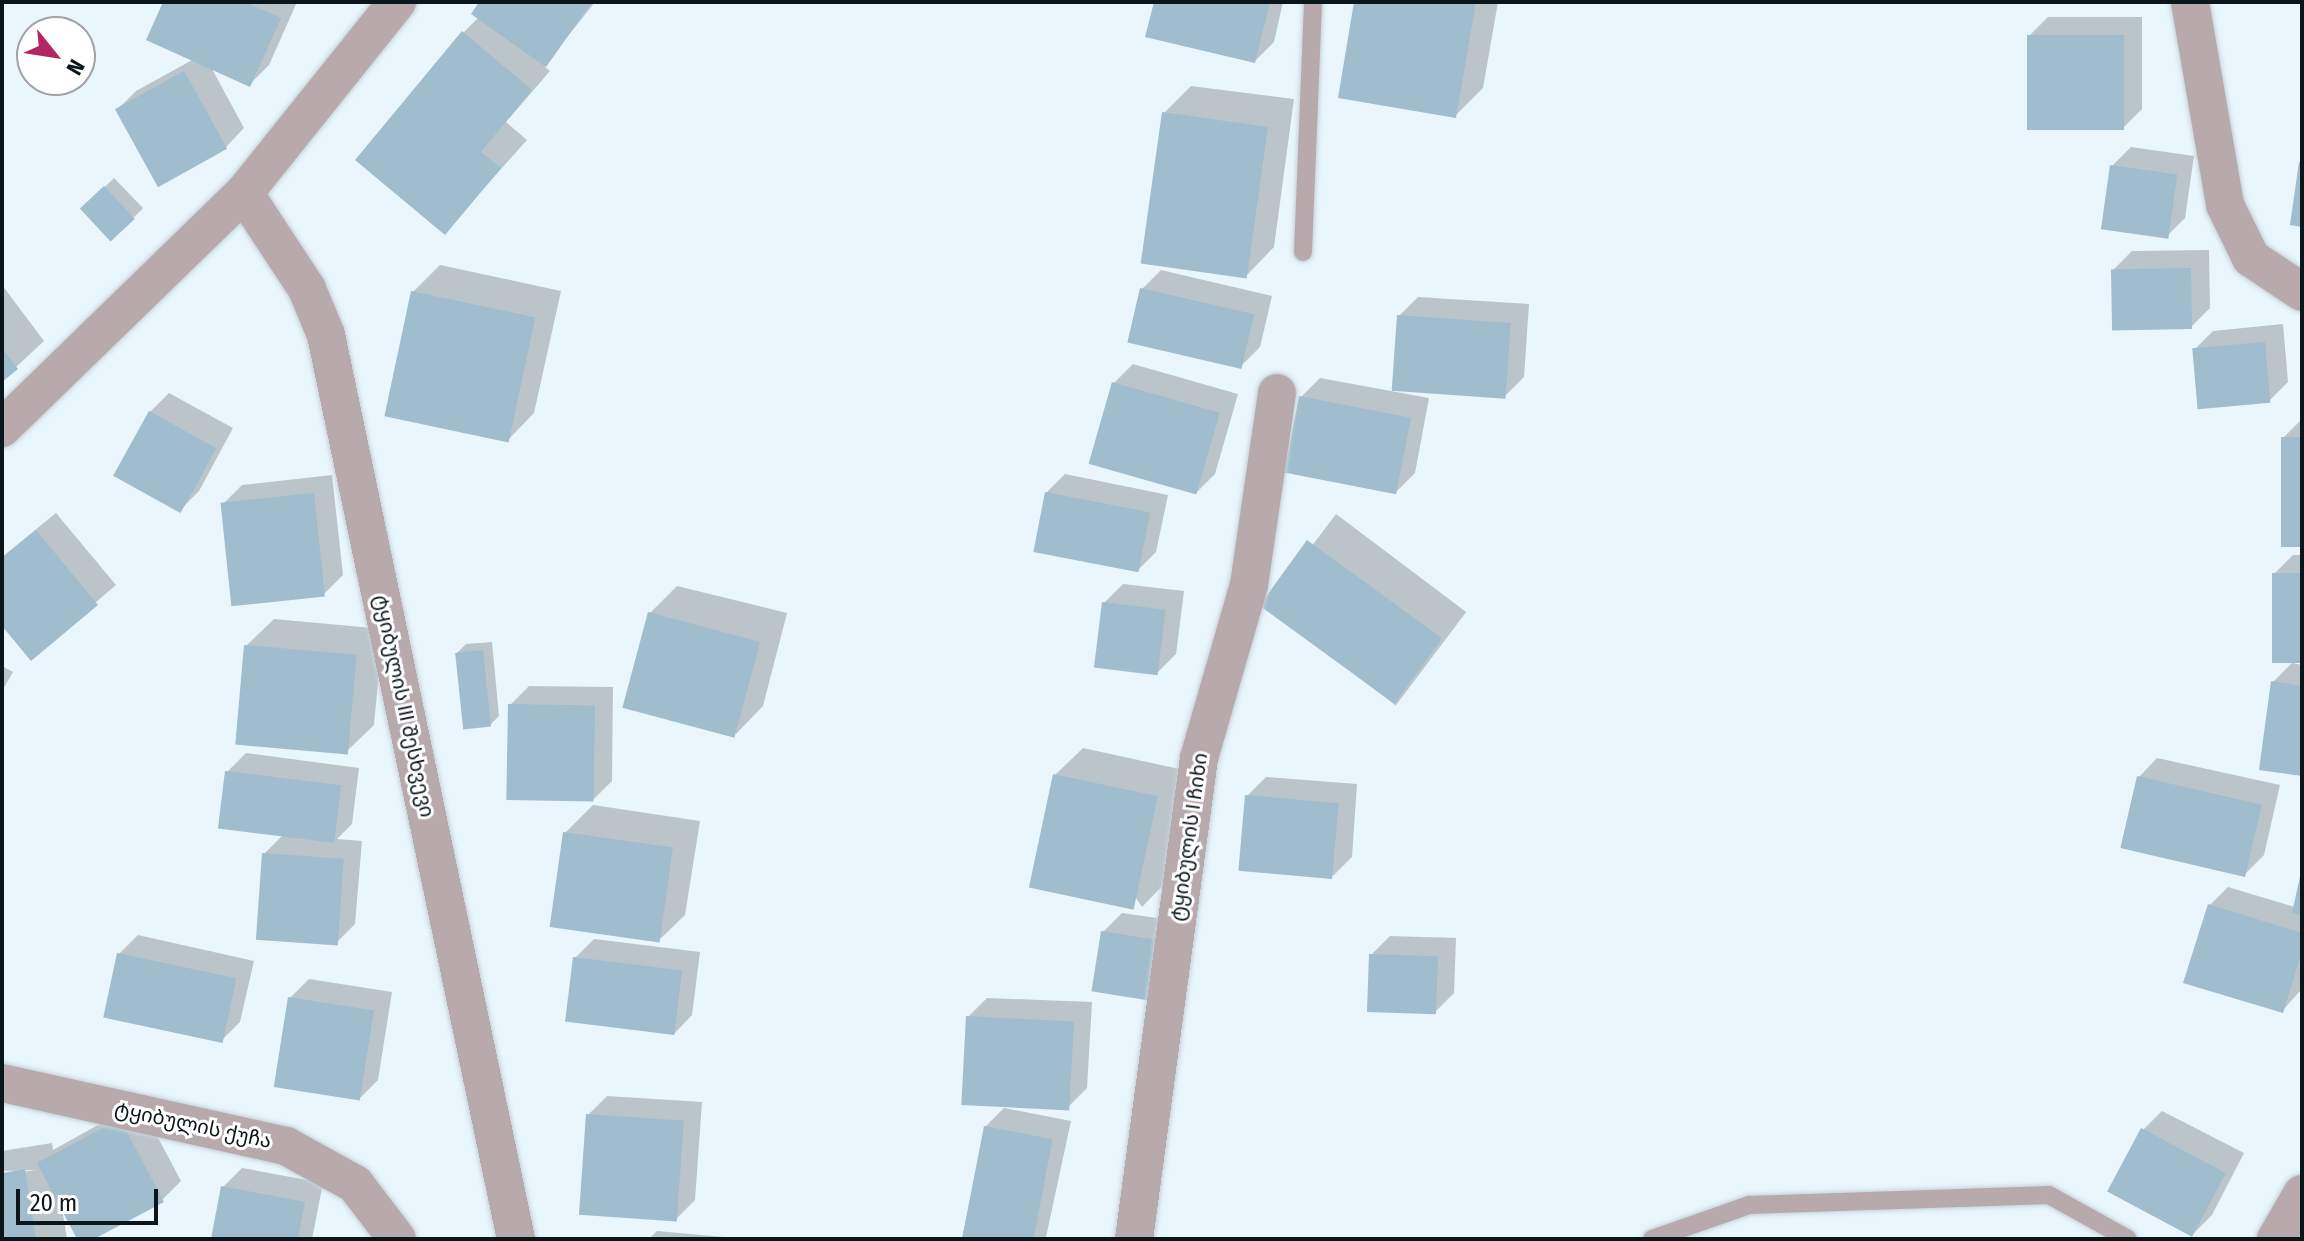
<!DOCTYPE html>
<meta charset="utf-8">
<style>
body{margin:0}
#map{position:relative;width:2304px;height:1241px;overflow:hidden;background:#e9f6fc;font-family:"Fira Sans Condensed","Noto Sans Georgian",sans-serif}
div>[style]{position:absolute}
.shadow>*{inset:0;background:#0003;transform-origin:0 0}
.building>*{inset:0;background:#9fbdcc;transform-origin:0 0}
.roads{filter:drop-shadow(0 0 2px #c5d2d8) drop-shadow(0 0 2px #c5d2d8)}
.lane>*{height:18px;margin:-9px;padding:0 9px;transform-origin:9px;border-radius:9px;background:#b8a9ad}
.street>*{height:38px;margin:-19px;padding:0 19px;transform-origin:19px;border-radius:19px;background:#b8a9ad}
span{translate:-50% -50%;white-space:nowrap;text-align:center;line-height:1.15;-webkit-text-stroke:6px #fff;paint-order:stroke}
.street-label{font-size:20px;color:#0b161b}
.frame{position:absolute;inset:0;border:4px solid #0b161b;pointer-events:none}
.north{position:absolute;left:16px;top:16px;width:80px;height:80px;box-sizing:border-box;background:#fff;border:2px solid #9da2a4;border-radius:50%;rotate:120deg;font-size:22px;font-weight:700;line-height:32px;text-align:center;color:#0b161b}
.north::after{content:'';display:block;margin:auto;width:28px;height:36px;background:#b22762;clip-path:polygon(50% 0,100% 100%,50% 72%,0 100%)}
.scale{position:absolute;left:16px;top:1189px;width:142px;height:36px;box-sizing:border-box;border:4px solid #0b161b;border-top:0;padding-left:10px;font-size:24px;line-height:28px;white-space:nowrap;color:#0b161b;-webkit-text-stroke:6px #fff;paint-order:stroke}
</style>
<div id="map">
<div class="shadow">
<i style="clip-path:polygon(165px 2px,297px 2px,269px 65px,250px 84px,211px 67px,244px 128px,226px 147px,117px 110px,136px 91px,194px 59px)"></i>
<i style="clip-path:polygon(482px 2px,595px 2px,544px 66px,550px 71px,506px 122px,527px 140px,445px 232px,463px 33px,479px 17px)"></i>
<i style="clip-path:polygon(1156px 2px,1283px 2px,1274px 42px,1255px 61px)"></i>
<i style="clip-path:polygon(1356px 2px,1498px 2px,1483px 88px,1455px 116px)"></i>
<i style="clip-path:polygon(2048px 17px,2142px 17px,2142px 109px,2123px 128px,2029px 36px)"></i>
<i style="clip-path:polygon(1191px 86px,1294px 99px,1274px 247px,1247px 275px,1164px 113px)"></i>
<i style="clip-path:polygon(2131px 147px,2194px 156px,2185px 218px,2166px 237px,2112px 166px)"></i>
<i style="left:114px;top:178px;width:42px;height:44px;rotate:46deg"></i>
<i style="clip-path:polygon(2209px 250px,2210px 308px,2191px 327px,2113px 270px,2132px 251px)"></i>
<i style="clip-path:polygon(440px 265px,561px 291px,534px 413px,507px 441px,413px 292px)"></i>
<i style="clip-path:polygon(1161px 270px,1272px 296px,1260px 347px,1241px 366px,1142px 289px)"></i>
<i style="clip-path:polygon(2px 285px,44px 341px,2px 380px)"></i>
<i style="clip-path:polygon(1418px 297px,1529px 304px,1524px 377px,1505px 396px,1399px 316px)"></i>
<i style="clip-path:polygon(2283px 324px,2288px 382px,2269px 401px,2194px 350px,2213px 331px)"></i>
<i style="clip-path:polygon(1133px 364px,1238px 394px,1215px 474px,1196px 493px,1114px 383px)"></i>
<i style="clip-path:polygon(1320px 378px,1429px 398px,1415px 473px,1396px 492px,1301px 397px)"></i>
<i style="clip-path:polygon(169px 393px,233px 428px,199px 491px,180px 510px,150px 412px)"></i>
<i style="clip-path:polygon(2302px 419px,2302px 545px,2283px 438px)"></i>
<i style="clip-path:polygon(1065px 474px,1168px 495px,1156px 552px,1137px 571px,1046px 493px)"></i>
<i style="clip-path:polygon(332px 475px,343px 575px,324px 594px,223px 504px,242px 485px)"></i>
<i style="clip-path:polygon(56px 513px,116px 585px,31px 658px,2px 623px,2px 557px)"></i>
<i style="left:1336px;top:514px;width:163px;height:117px;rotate:37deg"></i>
<i style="clip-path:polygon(2293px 555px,2302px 555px,2302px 660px,2274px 574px)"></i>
<i style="clip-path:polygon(1123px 584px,1184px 591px,1176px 654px,1157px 673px,1104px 603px)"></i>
<i style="clip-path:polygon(677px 586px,787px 613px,763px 706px,736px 734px,650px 613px)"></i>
<i style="clip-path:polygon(274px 619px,383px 629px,374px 725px,346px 752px,246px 646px)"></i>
<i style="clip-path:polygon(492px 642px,499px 716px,490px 725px,457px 653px,466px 644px)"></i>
<i style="clip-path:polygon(2292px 663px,2302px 665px,2302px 774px,2273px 682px)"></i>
<i style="clip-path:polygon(2px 666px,13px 672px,2px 691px)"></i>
<i style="clip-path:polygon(529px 686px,613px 687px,612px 781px,593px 800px,510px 705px)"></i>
<i style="clip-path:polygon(1083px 748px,1184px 770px,1169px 879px,1142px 907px,1055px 775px)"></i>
<i style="clip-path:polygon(246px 753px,359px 768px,352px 824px,337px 839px,362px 841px,355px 924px,336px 943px,264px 854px,282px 836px,227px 772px)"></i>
<i style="clip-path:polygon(2157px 758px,2280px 785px,2264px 855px,2245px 874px,2139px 777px)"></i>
<i style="clip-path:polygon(1266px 777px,1357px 784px,1352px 857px,1333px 876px,1247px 796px)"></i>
<i style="clip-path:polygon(593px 805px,700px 821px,685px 915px,657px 942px,565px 833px)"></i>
<i style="clip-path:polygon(2302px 875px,2302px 989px,2282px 1011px,2209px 906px,2228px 887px,2295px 907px)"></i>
<i style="clip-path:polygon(1122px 913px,1178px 921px,1150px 998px,1103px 932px)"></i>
<i style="clip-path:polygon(138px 935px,254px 961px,240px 1022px,221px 1041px,119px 954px)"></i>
<i style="clip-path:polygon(1390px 936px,1456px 938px,1454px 993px,1435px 1012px,1371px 955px)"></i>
<i style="clip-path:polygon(594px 939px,700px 952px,692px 1015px,674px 1034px,575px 958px)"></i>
<i style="clip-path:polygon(309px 979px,392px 992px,378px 1080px,359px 1099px,290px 998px)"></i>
<i style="clip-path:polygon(987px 998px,1092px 1002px,1087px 1088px,1068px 1107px,968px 1017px)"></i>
<i style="clip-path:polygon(607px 1096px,702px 1102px,695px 1200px,676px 1219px,588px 1115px)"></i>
<i style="clip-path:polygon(139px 1102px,181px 1181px,162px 1200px,89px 1239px,79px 1239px,62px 1208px,67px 1239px,2px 1239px,2px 1175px,36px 1170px,2px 1171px,2px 1151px,52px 1143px,53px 1150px)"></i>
<i style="clip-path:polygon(1004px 1108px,1071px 1121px,1046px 1237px,962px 1239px,985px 1127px)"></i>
<i style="clip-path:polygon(2162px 1111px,2244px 1153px,2212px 1215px,2193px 1234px,2143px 1130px)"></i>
<i style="clip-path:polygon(242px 1168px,323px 1183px,312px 1239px,213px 1239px,223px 1187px)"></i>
<i style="clip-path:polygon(657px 1231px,746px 1239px,649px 1239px)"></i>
</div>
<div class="building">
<i style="clip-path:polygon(163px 2px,245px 2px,281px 18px,250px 87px,146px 40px)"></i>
<i style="clip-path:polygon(479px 2px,592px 2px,546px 67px,471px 14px)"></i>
<i style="clip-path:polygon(1154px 2px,1270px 2px,1255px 63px,1145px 37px)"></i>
<i style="clip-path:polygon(1354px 2px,1476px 2px,1456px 118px,1338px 98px)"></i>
<i style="clip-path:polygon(462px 31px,532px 90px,481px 152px,501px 168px,445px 235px,355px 160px)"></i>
<i style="left:2027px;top:35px;width:97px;height:95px"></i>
<i style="left:184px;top:71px;width:89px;height:79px;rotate:61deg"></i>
<i style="left:1162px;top:112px;width:107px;height:153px;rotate:8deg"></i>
<i style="clip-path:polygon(2299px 162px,2302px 163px,2302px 227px,2290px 225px)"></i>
<i style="left:2110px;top:165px;width:68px;height:65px;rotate:8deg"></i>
<i style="left:104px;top:186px;width:45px;height:33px;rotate:47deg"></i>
<i style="left:2191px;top:268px;width:61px;height:80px;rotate:89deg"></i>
<i style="left:1140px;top:288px;width:117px;height:56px;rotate:13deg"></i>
<i style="left:411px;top:291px;width:127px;height:128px;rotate:12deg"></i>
<i style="left:1397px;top:315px;width:114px;height:76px;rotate:4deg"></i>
<i style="left:2265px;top:342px;width:61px;height:73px;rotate:85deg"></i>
<i style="clip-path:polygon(2px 348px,18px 369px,2px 382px)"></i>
<i style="left:1112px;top:382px;width:112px;height:85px;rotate:16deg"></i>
<i style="left:1299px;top:396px;width:114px;height:78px;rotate:11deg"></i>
<i style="left:149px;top:411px;width:77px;height:74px;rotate:29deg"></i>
<i style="left:2281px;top:437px;width:21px;height:110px"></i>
<i style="left:1045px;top:492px;width:107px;height:61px;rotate:11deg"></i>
<i style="left:314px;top:493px;width:104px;height:94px;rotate:84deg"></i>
<i style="clip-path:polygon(36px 530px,98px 605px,31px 661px,2px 626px,2px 558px)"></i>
<i style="left:1307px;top:540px;width:167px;height:81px;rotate:36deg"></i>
<i style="left:2272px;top:573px;width:30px;height:90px"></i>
<i style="left:1102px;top:602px;width:64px;height:66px;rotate:7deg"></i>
<i style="left:648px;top:612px;width:116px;height:99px;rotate:15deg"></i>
<i style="left:244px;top:645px;width:113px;height:100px;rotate:5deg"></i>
<i style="left:483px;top:650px;width:77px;height:28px;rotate:84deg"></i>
<i style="clip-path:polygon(2271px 681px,2302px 686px,2302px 776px,2259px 770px)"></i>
<i style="left:508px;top:704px;width:87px;height:96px;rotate:1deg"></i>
<i style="left:225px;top:771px;width:117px;height:58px;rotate:7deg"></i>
<i style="left:1053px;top:774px;width:107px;height:116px;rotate:12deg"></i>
<i style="left:2137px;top:776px;width:128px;height:74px;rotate:13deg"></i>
<i style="left:1245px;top:795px;width:94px;height:76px;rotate:5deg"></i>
<i style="left:563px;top:832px;width:111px;height:96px;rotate:8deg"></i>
<i style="left:262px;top:853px;width:82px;height:87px;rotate:4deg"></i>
<i style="clip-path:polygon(2301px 872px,2302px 872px,2302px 915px,2292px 913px)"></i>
<i style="clip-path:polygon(2208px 904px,2302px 933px,2302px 951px,2283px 1013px,2183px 983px)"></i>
<i style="left:1101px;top:931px;width:60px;height:61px;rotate:9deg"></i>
<i style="left:117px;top:953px;width:122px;height:66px;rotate:12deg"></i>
<i style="left:1369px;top:954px;width:69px;height:58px;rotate:2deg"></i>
<i style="left:573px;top:957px;width:110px;height:65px;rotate:7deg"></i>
<i style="left:288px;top:997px;width:87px;height:91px;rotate:9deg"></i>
<i style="left:966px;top:1016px;width:108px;height:89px;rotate:3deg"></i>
<i style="left:586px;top:1114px;width:98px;height:101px;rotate:4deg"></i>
<i style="clip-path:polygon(120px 1119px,164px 1202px,94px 1239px,77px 1239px,37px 1163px)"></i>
<i style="left:984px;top:1126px;width:70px;height:116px;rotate:11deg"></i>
<i style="left:2141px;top:1128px;width:96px;height:72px;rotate:28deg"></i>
<i style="clip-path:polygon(25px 1169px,36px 1239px,2px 1239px,2px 1173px)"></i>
<i style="clip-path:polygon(221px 1186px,305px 1202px,298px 1239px,211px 1239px)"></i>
</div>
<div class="roads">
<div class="lane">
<i style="left:1303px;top:252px;width:250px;rotate:-87.7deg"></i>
<i style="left:1652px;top:1239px;width:103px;rotate:-19.3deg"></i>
<i style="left:1749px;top:1205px;width:300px;rotate:-1.9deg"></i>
<i style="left:2049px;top:1195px;width:90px;rotate:29.1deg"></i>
</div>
<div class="street">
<i style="left:2190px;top:2px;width:206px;rotate:80.2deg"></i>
<i style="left:2225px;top:205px;width:59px;rotate:63.9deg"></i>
<i style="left:2251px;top:258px;width:61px;rotate:33.7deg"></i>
<i style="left:244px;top:193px;width:115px;rotate:56.7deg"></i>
<i style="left:307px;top:289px;width:50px;rotate:67.6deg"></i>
<i style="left:326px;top:335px;width:924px;rotate:78.13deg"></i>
<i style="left:2px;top:428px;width:337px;rotate:-44.2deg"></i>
<i style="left:244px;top:193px;width:245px;rotate:-51.3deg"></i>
<i style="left:2px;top:1083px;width:291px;rotate:12.5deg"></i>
<i style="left:286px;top:1146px;width:79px;rotate:28.8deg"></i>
<i style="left:355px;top:1184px;width:69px;rotate:52.6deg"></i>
<i style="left:1134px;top:1239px;width:485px;rotate:-82.3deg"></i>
<i style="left:1199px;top:758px;width:180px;rotate:-73.9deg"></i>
<i style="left:1249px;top:585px;width:194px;rotate:-81.7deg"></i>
<i style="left:2276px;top:1239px;width:52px;rotate:-60deg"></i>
</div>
</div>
<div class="street-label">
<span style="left:404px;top:706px;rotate:78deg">ტყიბულის III შესხვევი</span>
<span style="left:1189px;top:837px;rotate:-82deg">ტყიბულის I ჩიხი</span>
<span style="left:193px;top:1125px;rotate:12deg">ტყიბულის ქუჩა</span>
</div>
<div class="frame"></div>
<div class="north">N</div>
<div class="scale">20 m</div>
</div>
